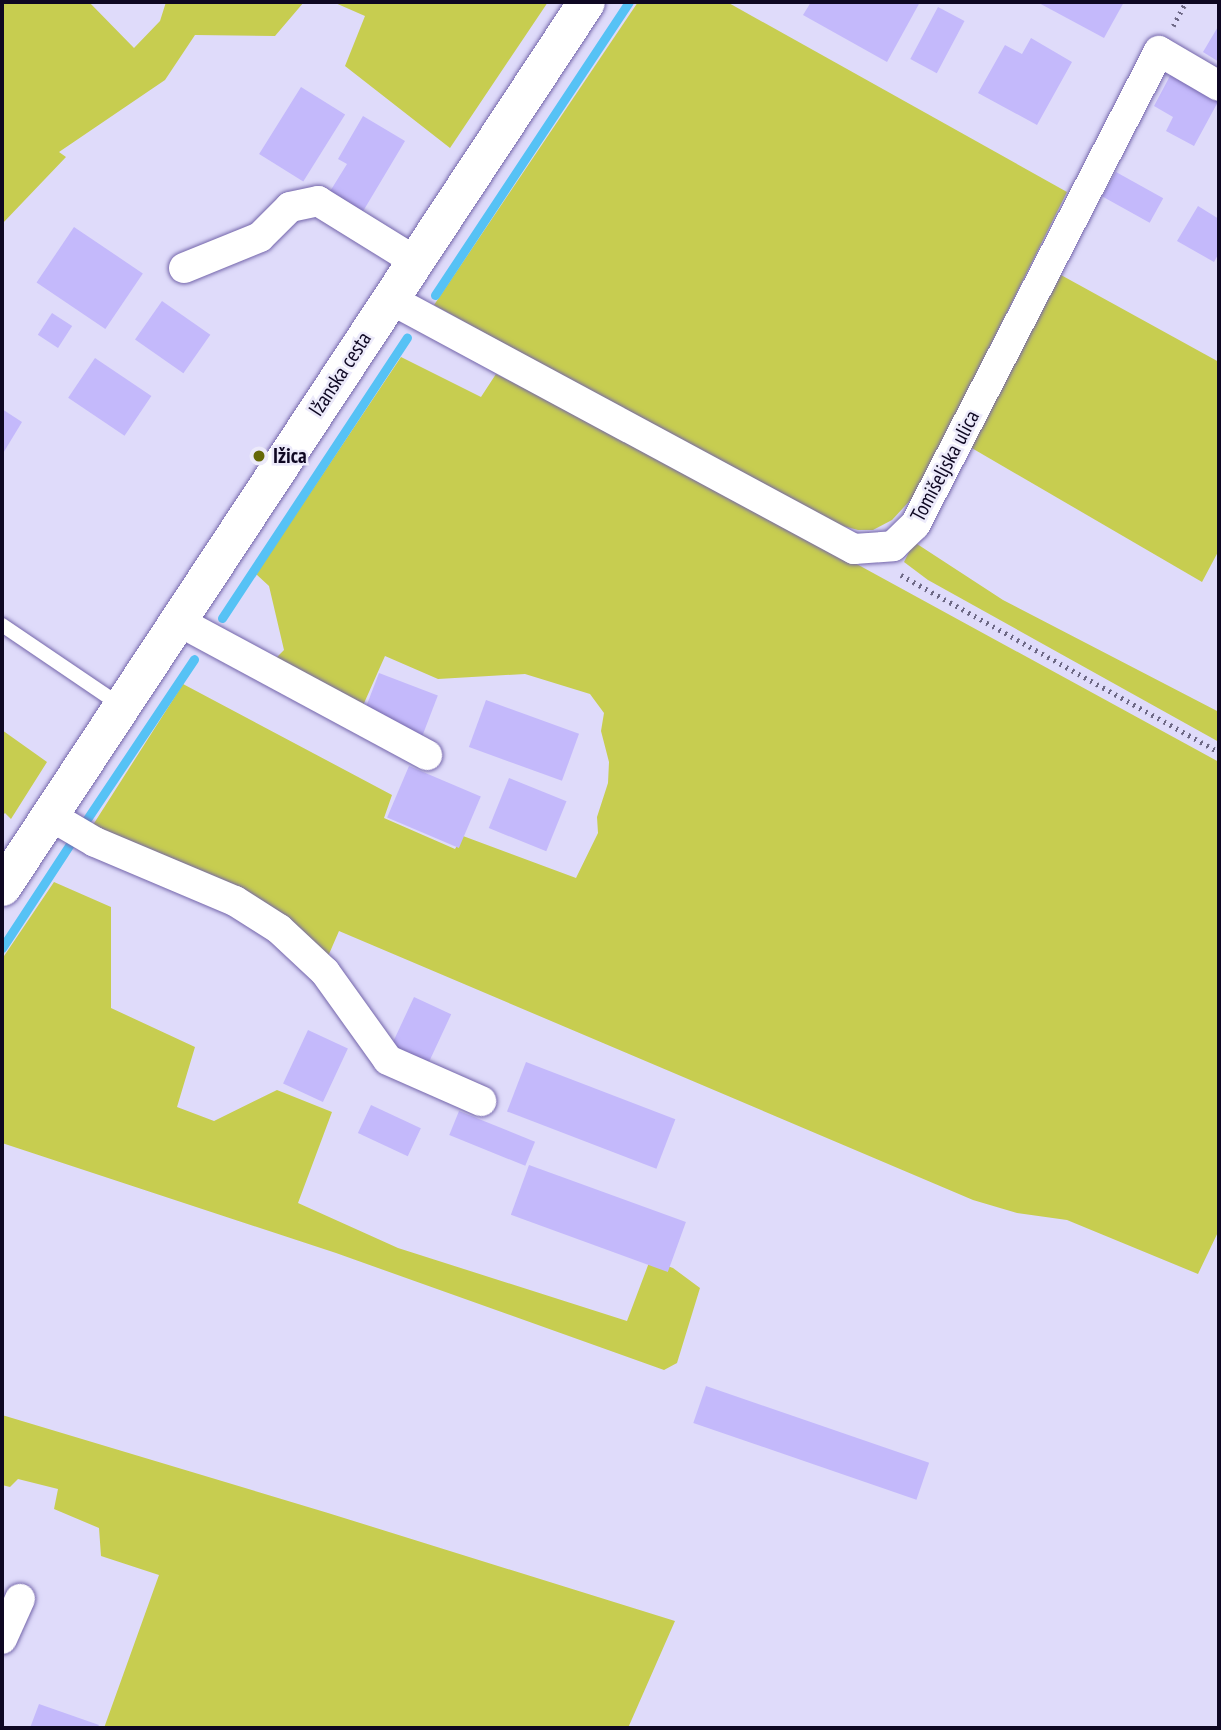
<!DOCTYPE html>
<meta charset="utf-8">
<style>
body{margin:0}
#map{position:relative;width:1221px;height:1730px;overflow:hidden;background:#dfdbfa;font-family:"PT Sans Narrow",sans-serif}
div>[style]{position:absolute}
.green>*{inset:0;background:#c7cd50}
.stream>*{height:9px;margin:-4.5px;padding:0 4.5px;transform-origin:4.5px;border-radius:4.5px;background:#56c2f5}
.building>*{inset:0;background:#c4b9fb;transform-origin:0 0}
.path>*{height:4.5px;margin-top:-2.25px;transform-origin:0;background:repeating-linear-gradient(90deg,#6d6885 0 2px,transparent 0 7px)}
.roads{filter:drop-shadow(0 0 2px #7365aa) drop-shadow(0 0 2px #7365aa)}
.service>*{height:14px;margin:-7px;padding:0 7px;transform-origin:7px;border-radius:7px;background:#fff}
.minor>*{height:30px;margin:-15px;padding:0 15px;transform-origin:15px;border-radius:15px;background:#fff}
.tertiary>*{height:37px;margin:-18.5px;padding:0 18.5px;transform-origin:18.5px;border-radius:18.5px;background:#fff}
.dots>*{width:19px;height:19px;translate:-50% -50%;box-sizing:border-box;border:4px solid #eceafa;border-radius:50%}
span{translate:-50% -50%;white-space:nowrap;text-align:center;line-height:1.15;-webkit-text-stroke:5px #eceafa;paint-order:stroke}
.street-label{font-size:21px;color:#0e0722}
.poi-label{font-size:21px;color:#0e0722;font-weight:700}
.left{translate:0 -50%;text-align:left}
.frame{position:absolute;inset:0;border:4px solid #0e0722;pointer-events:none}
</style>
<div id="map">
<div class="green">
<i style="clip-path:polygon(2px 2px,89px 2px,134px 48px,160px 21px,166px 2px,304px 2px,275px 36px,195px 35px,165px 80px,59px 152px,66px 157px,2px 224px)"></i>
<i style="clip-path:polygon(333px 2px,548px 2px,450px 148px,345px 66px,365px 16px)"></i>
<i style="clip-path:polygon(638px 2px,727px 2px,1067px 192px,916px 494px,892px 520px,873px 530px,858px 530px,824px 521px,434px 305px)"></i>
<i style="clip-path:polygon(1061px 275px,1219px 362px,1219px 550px,1202px 582px,970px 447px)"></i>
<i style="clip-path:polygon(401px 357px,481px 397px,496px 374px,661px 457px,1219px 762px,1219px 1230px,1198px 1274px,1067px 1220px,1017px 1213px,973px 1200px,339px 931px,326px 961px,91px 828px,183px 684px,392px 795px,384px 818px,455px 849px,463px 836px,576px 878px,598px 833px,597px 817px,608px 783px,609px 762px,601px 731px,604px 713px,590px 694px,525px 674px,438px 679px,385px 656px,361px 710px,272px 662px,284px 650px,269px 586px,256px 574px)"></i>
<i style="clip-path:polygon(914px 542px,1003px 600px,1219px 712px,1219px 742px,928px 580px,904px 562px)"></i>
<i style="clip-path:polygon(2px 730px,47px 762px,11px 819px,5px 813px,2px 816px)"></i>
<i style="clip-path:polygon(54px 882px,111px 907px,111px 1008px,195px 1047px,177px 1107px,214px 1121px,277px 1090px,332px 1112px,298px 1203px,398px 1248px,627px 1321px,650px 1260px,673px 1268px,700px 1288px,677px 1363px,664px 1370px,336px 1253px,2px 1143px,2px 959px)"></i>
<i style="clip-path:polygon(2px 1415px,328px 1513px,675px 1621px,628px 1728px,104px 1728px,159px 1575px,101px 1556px,99px 1528px,54px 1509px,58px 1489px,18px 1479px,10px 1487px,2px 1485px)"></i>
</div>
<div class="stream">
<i style="left:435px;top:295px;width:351px;rotate:-56.5deg"></i>
<i style="left:222px;top:618px;width:336px;rotate:-56.6deg"></i>
<i style="left:85px;top:822px;width:196px;rotate:-56.2deg"></i>
<i style="left:2px;top:948px;width:128px;rotate:-56.8deg"></i>
</div>
<div class="building">
<i style="clip-path:polygon(811px 2px,920px 2px,887px 62px,803px 15px)"></i>
<i style="clip-path:polygon(1037px 2px,1124px 2px,1104px 38px)"></i>
<i style="left:938px;top:7px;width:30px;height:59px;rotate:28deg"></i>
<i style="clip-path:polygon(1219px 25px,1219px 62px,1203px 52px)"></i>
<i style="clip-path:polygon(1031px 38px,1072px 62px,1037px 125px,978px 93px,1005px 45px,1022px 54px)"></i>
<i style="clip-path:polygon(1172px 72px,1219px 100px,1194px 146px,1166px 131px,1173px 117px,1154px 106px)"></i>
<i style="left:301px;top:87px;width:52px;height:79px;rotate:32deg"></i>
<i style="clip-path:polygon(363px 116px,405px 141px,362px 213px,329px 193px,347px 164px,338px 159px)"></i>
<i style="left:1116px;top:172px;width:54px;height:28px;rotate:29deg"></i>
<i style="clip-path:polygon(1198px 206px,1219px 219px,1219px 253px,1214px 262px,1177px 241px)"></i>
<i style="left:74px;top:227px;width:83px;height:67px;rotate:34deg"></i>
<i style="left:162px;top:301px;width:59px;height:47px;rotate:35deg"></i>
<i style="left:52px;top:313px;width:24px;height:26px;rotate:33deg"></i>
<i style="left:95px;top:358px;width:68px;height:48px;rotate:34deg"></i>
<i style="clip-path:polygon(2px 409px,22px 422px,2px 455px)"></i>
<i style="left:379px;top:673px;width:63px;height:43px;rotate:21deg"></i>
<i style="left:486px;top:700px;width:99px;height:50px;rotate:20deg"></i>
<i style="left:409px;top:766px;width:78px;height:56px;rotate:23deg"></i>
<i style="left:509px;top:778px;width:62px;height:54px;rotate:22deg"></i>
<i style="left:414px;top:997px;width:41px;height:60px;rotate:25deg"></i>
<i style="left:308px;top:1030px;width:44px;height:59px;rotate:25deg"></i>
<i style="left:526px;top:1062px;width:160px;height:53px;rotate:21deg"></i>
<i style="left:371px;top:1105px;width:55px;height:31px;rotate:25deg"></i>
<i style="left:459px;top:1111px;width:82px;height:26px;rotate:22deg"></i>
<i style="left:529px;top:1165px;width:167px;height:53px;rotate:20deg"></i>
<i style="left:706px;top:1386px;width:236px;height:39px;rotate:19deg"></i>
<i style="clip-path:polygon(39px 1704px,99px 1725px,97px 1728px,30px 1728px)"></i>
</div>
<div class="path">
<i style="left:1173px;top:26px;width:27px;rotate:-62deg"></i>
<i style="left:901px;top:575px;width:364px;rotate:29.1deg"></i>
</div>
<div class="roads">
<div class="service">
<i style="left:2px;top:625px;width:143px;rotate:34.1deg"></i>
</div>
<div class="minor">
<i style="left:184px;top:268px;width:82px;rotate:-22.2deg"></i>
<i style="left:260px;top:237px;width:42px;rotate:-45deg"></i>
<i style="left:290px;top:207px;width:29px;rotate:-12deg"></i>
<i style="left:318px;top:201px;width:114px;rotate:31.7deg"></i>
<i style="left:390px;top:299px;width:527px;rotate:28.32deg"></i>
<i style="left:854px;top:549px;width:39px;rotate:-4deg"></i>
<i style="left:893px;top:546px;width:30px;rotate:-44deg"></i>
<i style="left:915px;top:525px;width:533px;rotate:-62.76deg"></i>
<i style="left:1159px;top:51px;width:69px;rotate:30.3deg"></i>
<i style="left:178px;top:621px;width:283px;rotate:28.3deg"></i>
<i style="left:49px;top:815px;width:53px;rotate:30.4deg"></i>
<i style="left:95px;top:842px;width:152px;rotate:22.9deg"></i>
<i style="left:235px;top:901px;width:52px;rotate:32.5deg"></i>
<i style="left:279px;top:929px;width:63px;rotate:43.1deg"></i>
<i style="left:325px;top:972px;width:108px;rotate:54.4deg"></i>
<i style="left:388px;top:1060px;width:102px;rotate:23.8deg"></i>
<i style="left:2px;top:1639px;width:44px;rotate:-65.8deg"></i>
</div>
<div class="tertiary">
<i style="left:2px;top:887px;width:1060px;rotate:-56.58deg"></i>
</div>
</div>
<div class="dots">
<i style="left:259px;top:456px;background:#666908"></i>
</div>
<div class="street-label">
<span style="left:340px;top:374px;rotate:-57deg">Ižanska cesta</span>
<span style="left:945px;top:466px;rotate:-62deg">Tomišeljska ulica</span>
</div>
<div class="poi-label">
<span class="left" style="left:273px;top:456px">Ižica</span>
</div>
<div class="frame"></div>
</div>
